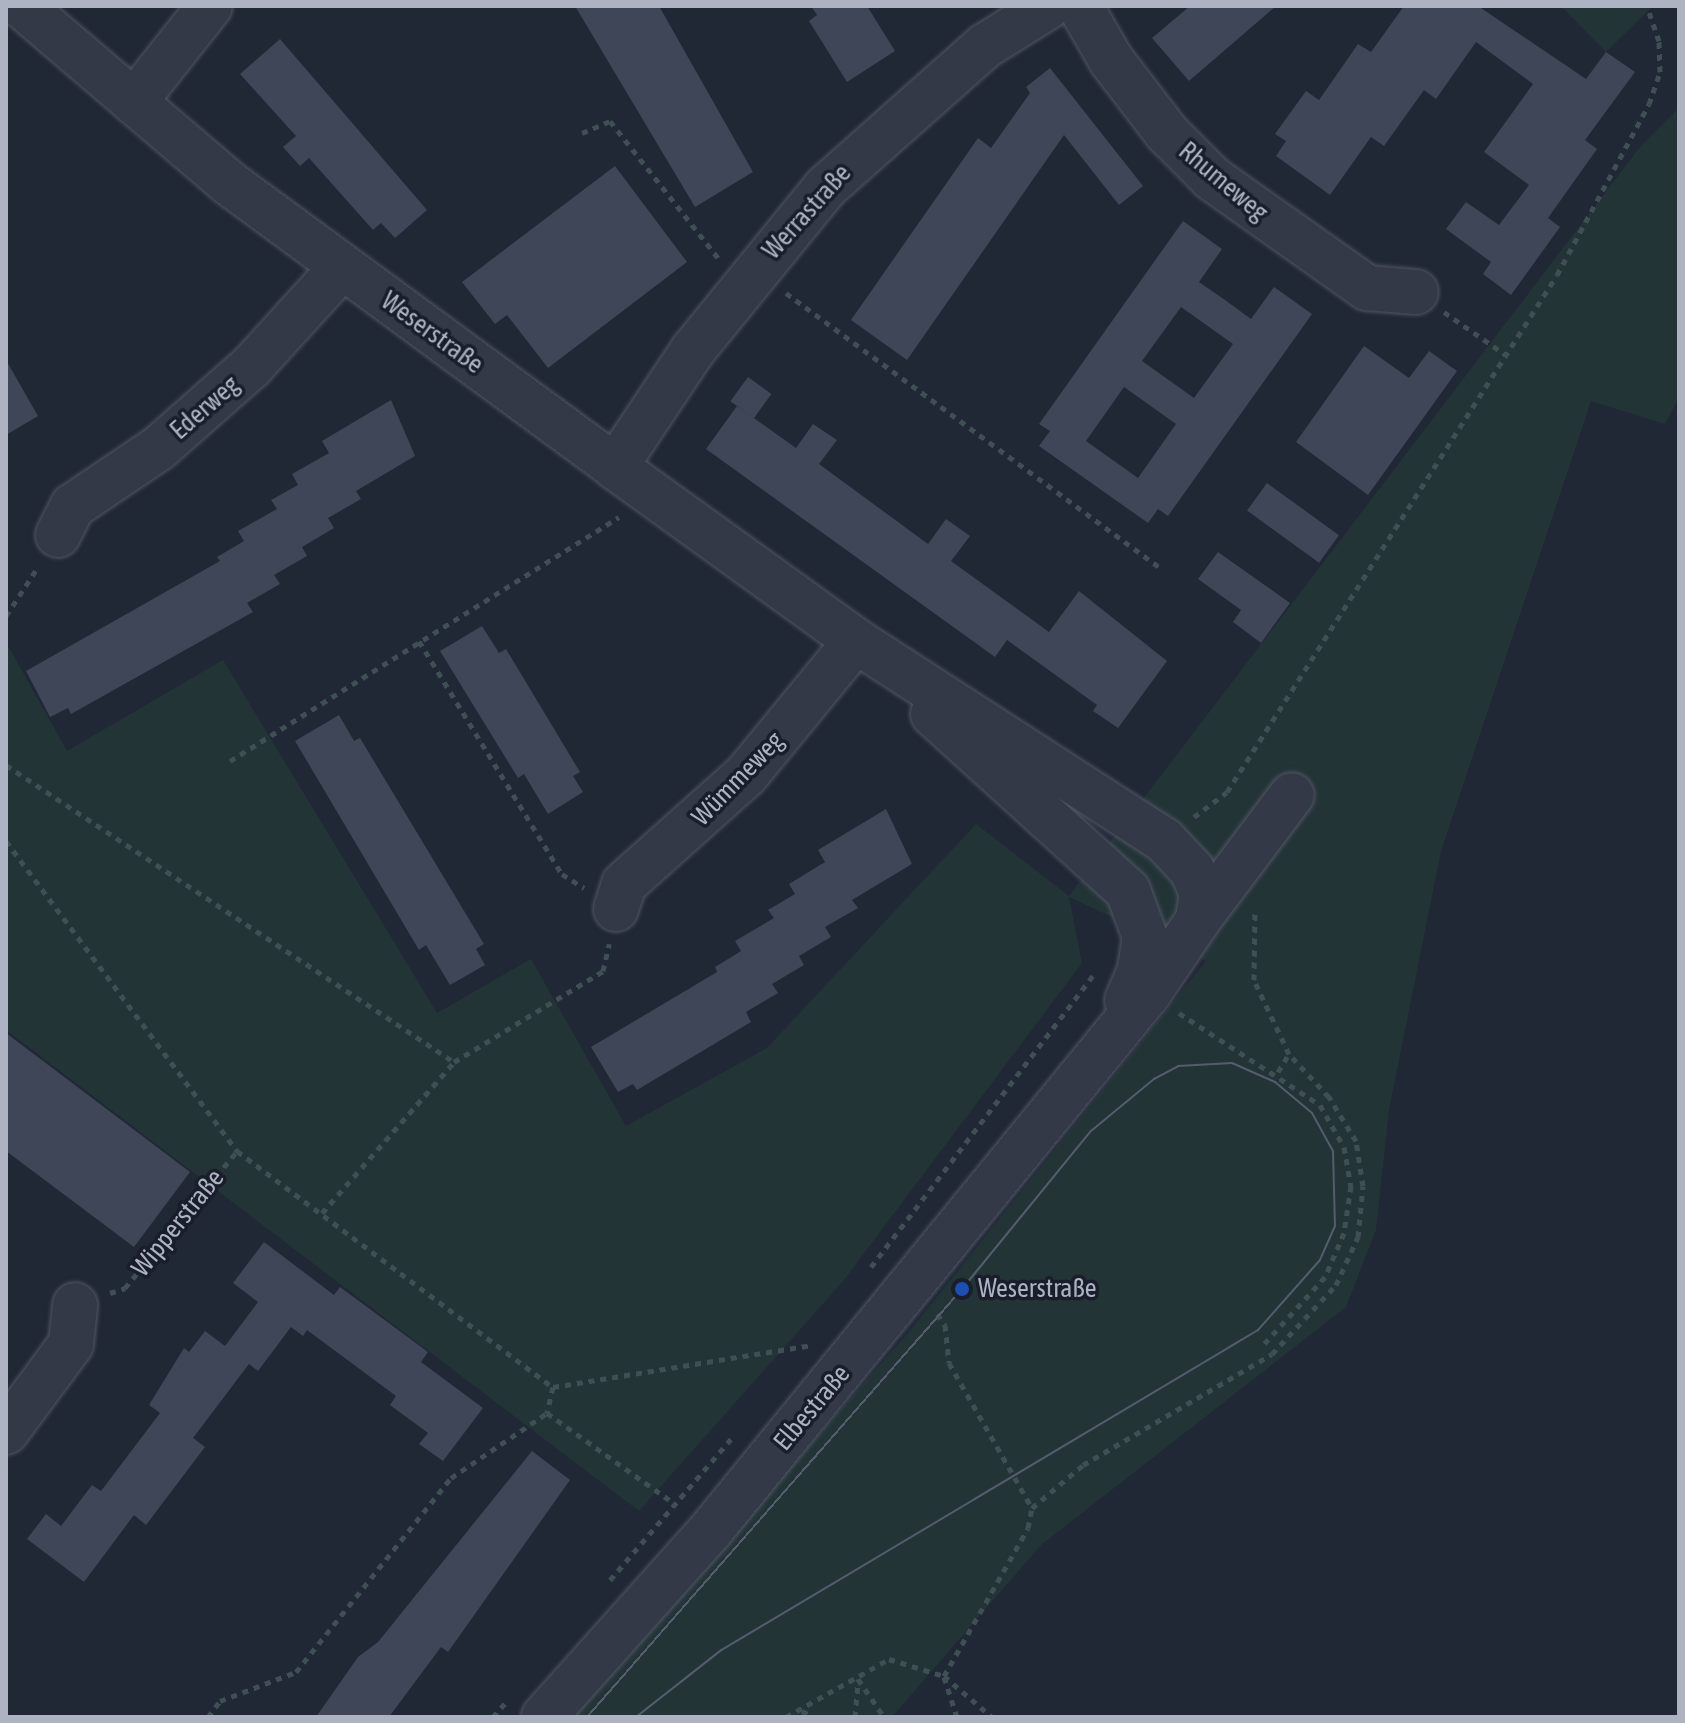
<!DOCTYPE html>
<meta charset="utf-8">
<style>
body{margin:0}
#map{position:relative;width:1685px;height:1723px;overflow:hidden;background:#202735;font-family:"Asap Condensed",sans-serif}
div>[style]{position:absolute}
.green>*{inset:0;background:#233437}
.building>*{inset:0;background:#3e4658;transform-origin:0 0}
.path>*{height:5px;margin-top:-2.5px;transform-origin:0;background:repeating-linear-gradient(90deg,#3f4f54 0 6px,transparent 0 12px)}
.roads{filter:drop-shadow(0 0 2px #515664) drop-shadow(0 0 2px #515664)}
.minor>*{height:44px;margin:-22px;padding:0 22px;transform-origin:22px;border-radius:22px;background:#333946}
.tram>*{height:2px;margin:-1px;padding:0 1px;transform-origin:1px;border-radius:1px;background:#555c6d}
.dots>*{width:22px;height:22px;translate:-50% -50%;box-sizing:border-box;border:4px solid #191e2a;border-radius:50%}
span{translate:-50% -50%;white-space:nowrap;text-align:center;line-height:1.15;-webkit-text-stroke:7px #191e2a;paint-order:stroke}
.street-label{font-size:26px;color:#adb3c3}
.poi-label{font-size:26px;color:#adb3c3}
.left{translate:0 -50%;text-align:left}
.frame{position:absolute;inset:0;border:8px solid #adb3c3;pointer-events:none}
</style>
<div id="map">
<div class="green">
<i style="clip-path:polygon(1561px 6px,1653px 6px,1606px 52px)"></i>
<i style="clip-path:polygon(1679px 108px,1679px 398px,1665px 424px,1591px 401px,1441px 851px,1389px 1110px,1376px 1230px,1346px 1307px,1041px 1545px,892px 1717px,570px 1717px,908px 1333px,1206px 961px,1069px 897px,1082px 963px,844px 1280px,639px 1511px,6px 1030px,6px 642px,67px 751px,223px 660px,437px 1013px,531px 959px,626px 1126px,767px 1048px,976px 824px,1069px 896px,1640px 147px)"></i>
</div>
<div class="building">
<i style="clip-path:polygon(575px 6px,659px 6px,753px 172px,695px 207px)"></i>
<i style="clip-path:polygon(811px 6px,867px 6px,895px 51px,847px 82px,809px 21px,817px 15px)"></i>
<i style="clip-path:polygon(1190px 6px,1276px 6px,1189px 81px,1152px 38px)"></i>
<i style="clip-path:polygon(1404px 6px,1478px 6px,1586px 79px,1606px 52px,1635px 72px,1585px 140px,1597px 149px,1548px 218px,1560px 227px,1511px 295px,1483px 274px,1491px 262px,1446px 229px,1466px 202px,1499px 225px,1529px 185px,1484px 152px,1533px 84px,1476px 42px,1436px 99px,1424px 90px,1384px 146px,1371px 137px,1330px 195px,1276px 156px,1286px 141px,1275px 134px,1306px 91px,1319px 100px,1358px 44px,1371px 52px)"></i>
<i style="clip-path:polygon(280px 39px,427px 210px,395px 238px,381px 223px,373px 230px,309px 158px,300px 166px,283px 147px,296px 136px,240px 74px)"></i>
<i style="clip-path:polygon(1050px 68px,1143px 186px,1119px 205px,1064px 135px,907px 360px,851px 320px,978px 138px,991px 148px,1030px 93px,1026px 87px)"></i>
<i style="clip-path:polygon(615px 166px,687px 262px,548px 368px,507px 315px,495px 324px,462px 282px)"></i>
<i style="clip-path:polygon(evenodd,1183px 221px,1222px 249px,1199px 282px,1225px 300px,1251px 319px,1274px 287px,1312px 314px,1168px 516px,1158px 509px,1148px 523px,1039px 446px,1050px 431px,1039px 424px,1183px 221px,1181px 307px,1233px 344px,1194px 398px,1142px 361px,1181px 307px,1183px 221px,1124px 387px,1176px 424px,1138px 478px,1086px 441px,1124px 387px)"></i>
<i style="clip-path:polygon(1364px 346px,1409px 378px,1429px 351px,1457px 371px,1368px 495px,1296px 442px)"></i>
<i style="clip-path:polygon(6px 360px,38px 416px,6px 435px)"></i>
<i style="left:748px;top:377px;width:29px;height:30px;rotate:36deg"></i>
<i style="clip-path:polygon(391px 400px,415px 456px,356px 491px,361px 499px,328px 518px,334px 528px,302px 547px,307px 556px,274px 575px,280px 584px,247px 603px,253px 612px,71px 714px,68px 708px,50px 717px,26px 671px,220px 561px,217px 557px,244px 541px,238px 531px,277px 509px,271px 500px,298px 485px,292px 474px,329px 453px,322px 441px)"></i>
<i style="clip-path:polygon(737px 406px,796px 448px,813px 424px,837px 440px,819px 464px,928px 544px,946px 519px,970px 536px,951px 561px,1049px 632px,1079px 591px,1167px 661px,1118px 728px,1093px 711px,1097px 705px,1007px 640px,995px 657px,706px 449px)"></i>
<i style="left:1267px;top:483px;width:89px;height:34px;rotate:36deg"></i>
<i style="clip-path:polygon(1218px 552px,1290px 603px,1261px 643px,1233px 622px,1241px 610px,1198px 579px)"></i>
<i style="clip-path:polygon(482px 626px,499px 653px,506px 649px,580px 772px,573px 776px,583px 792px,548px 814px,524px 774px,518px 778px,440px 651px)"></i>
<i style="clip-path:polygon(339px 715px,354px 741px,360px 738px,484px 944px,476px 949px,485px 965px,450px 985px,426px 945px,419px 950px,295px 741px)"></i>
<i style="clip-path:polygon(886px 809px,912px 864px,852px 900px,858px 908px,825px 927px,831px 937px,799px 956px,804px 965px,772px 984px,778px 993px,746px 1012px,751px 1022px,637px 1090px,633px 1084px,618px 1092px,591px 1047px,717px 972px,715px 967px,741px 951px,735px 941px,774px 918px,768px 910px,795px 894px,789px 884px,825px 862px,818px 850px)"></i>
<i style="clip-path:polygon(6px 1033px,190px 1172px,134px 1247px,6px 1151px)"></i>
<i style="clip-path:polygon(264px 1242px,334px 1295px,340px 1287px,428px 1352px,421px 1362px,483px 1408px,443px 1461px,419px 1444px,428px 1433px,390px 1405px,396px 1396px,307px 1330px,303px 1336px,291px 1327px,258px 1371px,249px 1364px,193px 1438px,205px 1447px,146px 1525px,134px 1515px,84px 1582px,27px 1539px,46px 1514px,61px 1526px,92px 1485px,101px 1491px,160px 1413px,149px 1405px,184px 1348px,189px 1352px,205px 1331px,225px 1346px,258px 1302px,233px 1283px)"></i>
<i style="clip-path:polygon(532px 1451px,570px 1480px,448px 1652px,441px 1647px,389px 1717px,316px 1717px,358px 1657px,378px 1642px)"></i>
</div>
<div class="path">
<i style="left:582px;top:133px;width:30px;rotate:-23deg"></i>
<i style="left:610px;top:121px;width:176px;rotate:51.7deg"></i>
<i style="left:786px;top:293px;width:465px;rotate:36.3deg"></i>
<i style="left:1444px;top:312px;width:75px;rotate:34.7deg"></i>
<i style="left:6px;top:616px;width:59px;rotate:-56.9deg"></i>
<i style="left:419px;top:641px;width:273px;rotate:58.5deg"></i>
<i style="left:562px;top:874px;width:26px;rotate:32deg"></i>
<i style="left:230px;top:761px;width:459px;rotate:-32.1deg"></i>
<i style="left:6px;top:765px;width:538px;rotate:33.54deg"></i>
<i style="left:1194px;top:817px;width:41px;rotate:-37.1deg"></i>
<i style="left:1227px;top:792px;width:613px;rotate:-57.45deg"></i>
<i style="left:1557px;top:275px;width:194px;rotate:-61.7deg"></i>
<i style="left:1649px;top:104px;width:34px;rotate:-71deg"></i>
<i style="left:1660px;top:72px;width:31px;rotate:-92deg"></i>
<i style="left:1659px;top:41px;width:37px;rotate:-109deg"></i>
<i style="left:6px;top:841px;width:387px;rotate:53.3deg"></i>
<i style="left:237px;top:1151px;width:394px;rotate:36.8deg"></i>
<i style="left:553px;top:1387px;width:261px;rotate:-9.2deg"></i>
<i style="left:1179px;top:1013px;width:168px;rotate:33.1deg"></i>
<i style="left:1320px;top:1105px;width:48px;rotate:60.3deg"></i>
<i style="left:1344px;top:1147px;width:40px;rotate:80deg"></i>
<i style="left:1351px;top:1186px;width:48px;rotate:98.5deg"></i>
<i style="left:1344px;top:1233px;width:48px;rotate:113.4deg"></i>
<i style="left:1325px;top:1277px;width:91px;rotate:132.3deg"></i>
<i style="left:1278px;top:1072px;width:21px;rotate:-59deg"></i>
<i style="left:322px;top:1213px;width:201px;rotate:-48.8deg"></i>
<i style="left:454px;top:1062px;width:175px;rotate:-31.4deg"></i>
<i style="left:603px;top:971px;width:28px;rotate:-77deg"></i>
<i style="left:871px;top:1267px;width:366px;rotate:-52.7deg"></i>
<i style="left:110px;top:1293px;width:16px;rotate:-18deg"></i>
<i style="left:125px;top:1288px;width:177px;rotate:-50.7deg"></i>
<i style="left:937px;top:1314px;width:14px;rotate:54deg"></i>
<i style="left:945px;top:1325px;width:38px;rotate:84deg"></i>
<i style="left:949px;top:1363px;width:167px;rotate:60.2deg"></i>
<i style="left:553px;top:1387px;width:27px;rotate:103deg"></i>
<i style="left:547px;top:1413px;width:157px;rotate:35.4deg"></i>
<i style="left:610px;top:1580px;width:186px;rotate:-49.4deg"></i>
<i style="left:944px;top:1676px;width:170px;rotate:-60.4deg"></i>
<i style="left:1028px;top:1528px;width:20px;rotate:-79deg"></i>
<i style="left:1032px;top:1508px;width:67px;rotate:-40.1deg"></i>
<i style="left:1083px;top:1465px;width:219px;rotate:-30.4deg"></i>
<i style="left:1272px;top:1354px;width:94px;rotate:-47.2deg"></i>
<i style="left:1336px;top:1285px;width:53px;rotate:-65.4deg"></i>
<i style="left:1358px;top:1237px;width:51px;rotate:-84.4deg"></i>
<i style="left:1363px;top:1186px;width:46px;rotate:-98.8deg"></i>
<i style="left:1356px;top:1141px;width:52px;rotate:-121.5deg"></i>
<i style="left:1329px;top:1097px;width:59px;rotate:-132.9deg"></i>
<i style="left:1289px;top:1054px;width:82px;rotate:-115.3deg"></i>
<i style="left:1254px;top:980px;width:69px;rotate:-89.2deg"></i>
<i style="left:944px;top:1677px;width:42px;rotate:72deg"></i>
<i style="left:858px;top:1679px;width:46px;rotate:55.6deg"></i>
<i style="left:802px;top:1711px;width:13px;rotate:27deg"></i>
<i style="left:208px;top:1717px;width:20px;rotate:-53deg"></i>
<i style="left:220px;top:1701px;width:81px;rotate:-20.9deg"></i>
<i style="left:296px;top:1672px;width:248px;rotate:-51.4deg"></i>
<i style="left:451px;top:1478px;width:116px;rotate:-34.1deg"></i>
<i style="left:493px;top:1717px;width:21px;rotate:-49deg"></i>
<i style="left:786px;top:1717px;width:118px;rotate:-29.4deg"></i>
<i style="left:889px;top:1659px;width:58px;rotate:17.2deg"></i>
<i style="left:944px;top:1676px;width:63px;rotate:40.5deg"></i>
<i style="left:855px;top:1717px;width:38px;rotate:-85deg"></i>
</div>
<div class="roads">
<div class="minor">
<i style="left:22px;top:6px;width:272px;rotate:40.5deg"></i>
<i style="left:229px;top:183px;width:479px;rotate:36.3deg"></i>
<i style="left:615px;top:467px;width:297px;rotate:35.8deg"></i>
<i style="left:856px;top:641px;width:367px;rotate:32.9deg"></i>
<i style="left:1164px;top:840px;width:41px;rotate:47deg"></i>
<i style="left:1192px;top:870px;width:26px;rotate:67deg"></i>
<i style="left:1202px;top:894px;width:26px;rotate:99deg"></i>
<i style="left:1198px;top:920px;width:89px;rotate:124deg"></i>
<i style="left:1148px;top:994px;width:692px;rotate:129.19deg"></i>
<i style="left:711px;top:1530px;width:251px;rotate:131.8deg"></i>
<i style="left:1080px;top:6px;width:62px;rotate:60.1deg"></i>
<i style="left:1111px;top:60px;width:92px;rotate:52.5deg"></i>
<i style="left:1167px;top:133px;width:65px;rotate:45deg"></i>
<i style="left:1213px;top:179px;width:189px;rotate:35.3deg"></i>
<i style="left:1367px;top:288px;width:49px;rotate:4.7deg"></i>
<i style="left:134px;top:102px;width:122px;rotate:-51.6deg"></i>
<i style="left:615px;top:467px;width:141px;rotate:-56.3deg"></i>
<i style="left:693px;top:350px;width:210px;rotate:-50.8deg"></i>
<i style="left:826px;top:187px;width:213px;rotate:-41.6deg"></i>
<i style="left:985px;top:46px;width:75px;rotate:-32deg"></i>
<i style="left:58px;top:535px;width:33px;rotate:-63deg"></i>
<i style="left:73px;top:506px;width:104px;rotate:-34deg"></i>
<i style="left:159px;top:448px;width:123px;rotate:-41.4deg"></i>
<i style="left:251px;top:367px;width:135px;rotate:-47.7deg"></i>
<i style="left:933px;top:714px;width:263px;rotate:42.2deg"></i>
<i style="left:1128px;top:891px;width:49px;rotate:69.7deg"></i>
<i style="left:1145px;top:937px;width:33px;rotate:99deg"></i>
<i style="left:1140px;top:970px;width:33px;rotate:113deg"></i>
<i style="left:616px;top:909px;width:26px;rotate:-72deg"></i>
<i style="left:624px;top:884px;width:164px;rotate:-41.8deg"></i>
<i style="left:746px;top:775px;width:173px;rotate:-50.6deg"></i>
<i style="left:1198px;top:920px;width:156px;rotate:-53.1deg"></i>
<i style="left:6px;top:1432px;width:109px;rotate:-53.5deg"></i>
<i style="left:71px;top:1344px;width:39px;rotate:-84deg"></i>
</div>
</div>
<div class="tram">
<i style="left:587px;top:1717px;width:569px;rotate:-48.78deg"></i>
<i style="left:962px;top:1289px;width:204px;rotate:-50.8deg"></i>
<i style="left:1091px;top:1131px;width:82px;rotate:-39.5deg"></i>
<i style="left:1154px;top:1079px;width:27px;rotate:-28deg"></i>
<i style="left:1178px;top:1066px;width:54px;rotate:-3.2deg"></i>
<i style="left:1232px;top:1063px;width:47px;rotate:23.8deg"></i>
<i style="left:1275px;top:1082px;width:48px;rotate:40deg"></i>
<i style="left:1312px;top:1113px;width:43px;rotate:61.1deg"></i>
<i style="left:1333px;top:1151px;width:75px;rotate:88.5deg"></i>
<i style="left:1335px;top:1226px;width:37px;rotate:114deg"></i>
<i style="left:1320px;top:1260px;width:94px;rotate:131.5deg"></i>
<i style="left:1258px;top:1330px;width:626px;rotate:149.18deg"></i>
<i style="left:720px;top:1651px;width:107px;rotate:141.8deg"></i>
</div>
<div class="dots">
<i style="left:962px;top:1289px;background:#1a4fb4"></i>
</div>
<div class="street-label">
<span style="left:1223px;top:182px;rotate:40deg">Rhumeweg</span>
<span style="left:807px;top:212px;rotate:-48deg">Werrastraße</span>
<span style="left:432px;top:333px;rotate:36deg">Weserstraße</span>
<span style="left:205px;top:408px;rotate:-41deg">Ederweg</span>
<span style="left:738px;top:779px;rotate:-46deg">Wümmeweg</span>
<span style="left:178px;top:1223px;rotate:-51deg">Wipperstraße</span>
<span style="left:812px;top:1408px;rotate:-50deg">Elbestraße</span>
</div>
<div class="poi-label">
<span class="left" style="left:978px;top:1289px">Weserstraße</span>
</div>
<div class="frame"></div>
</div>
